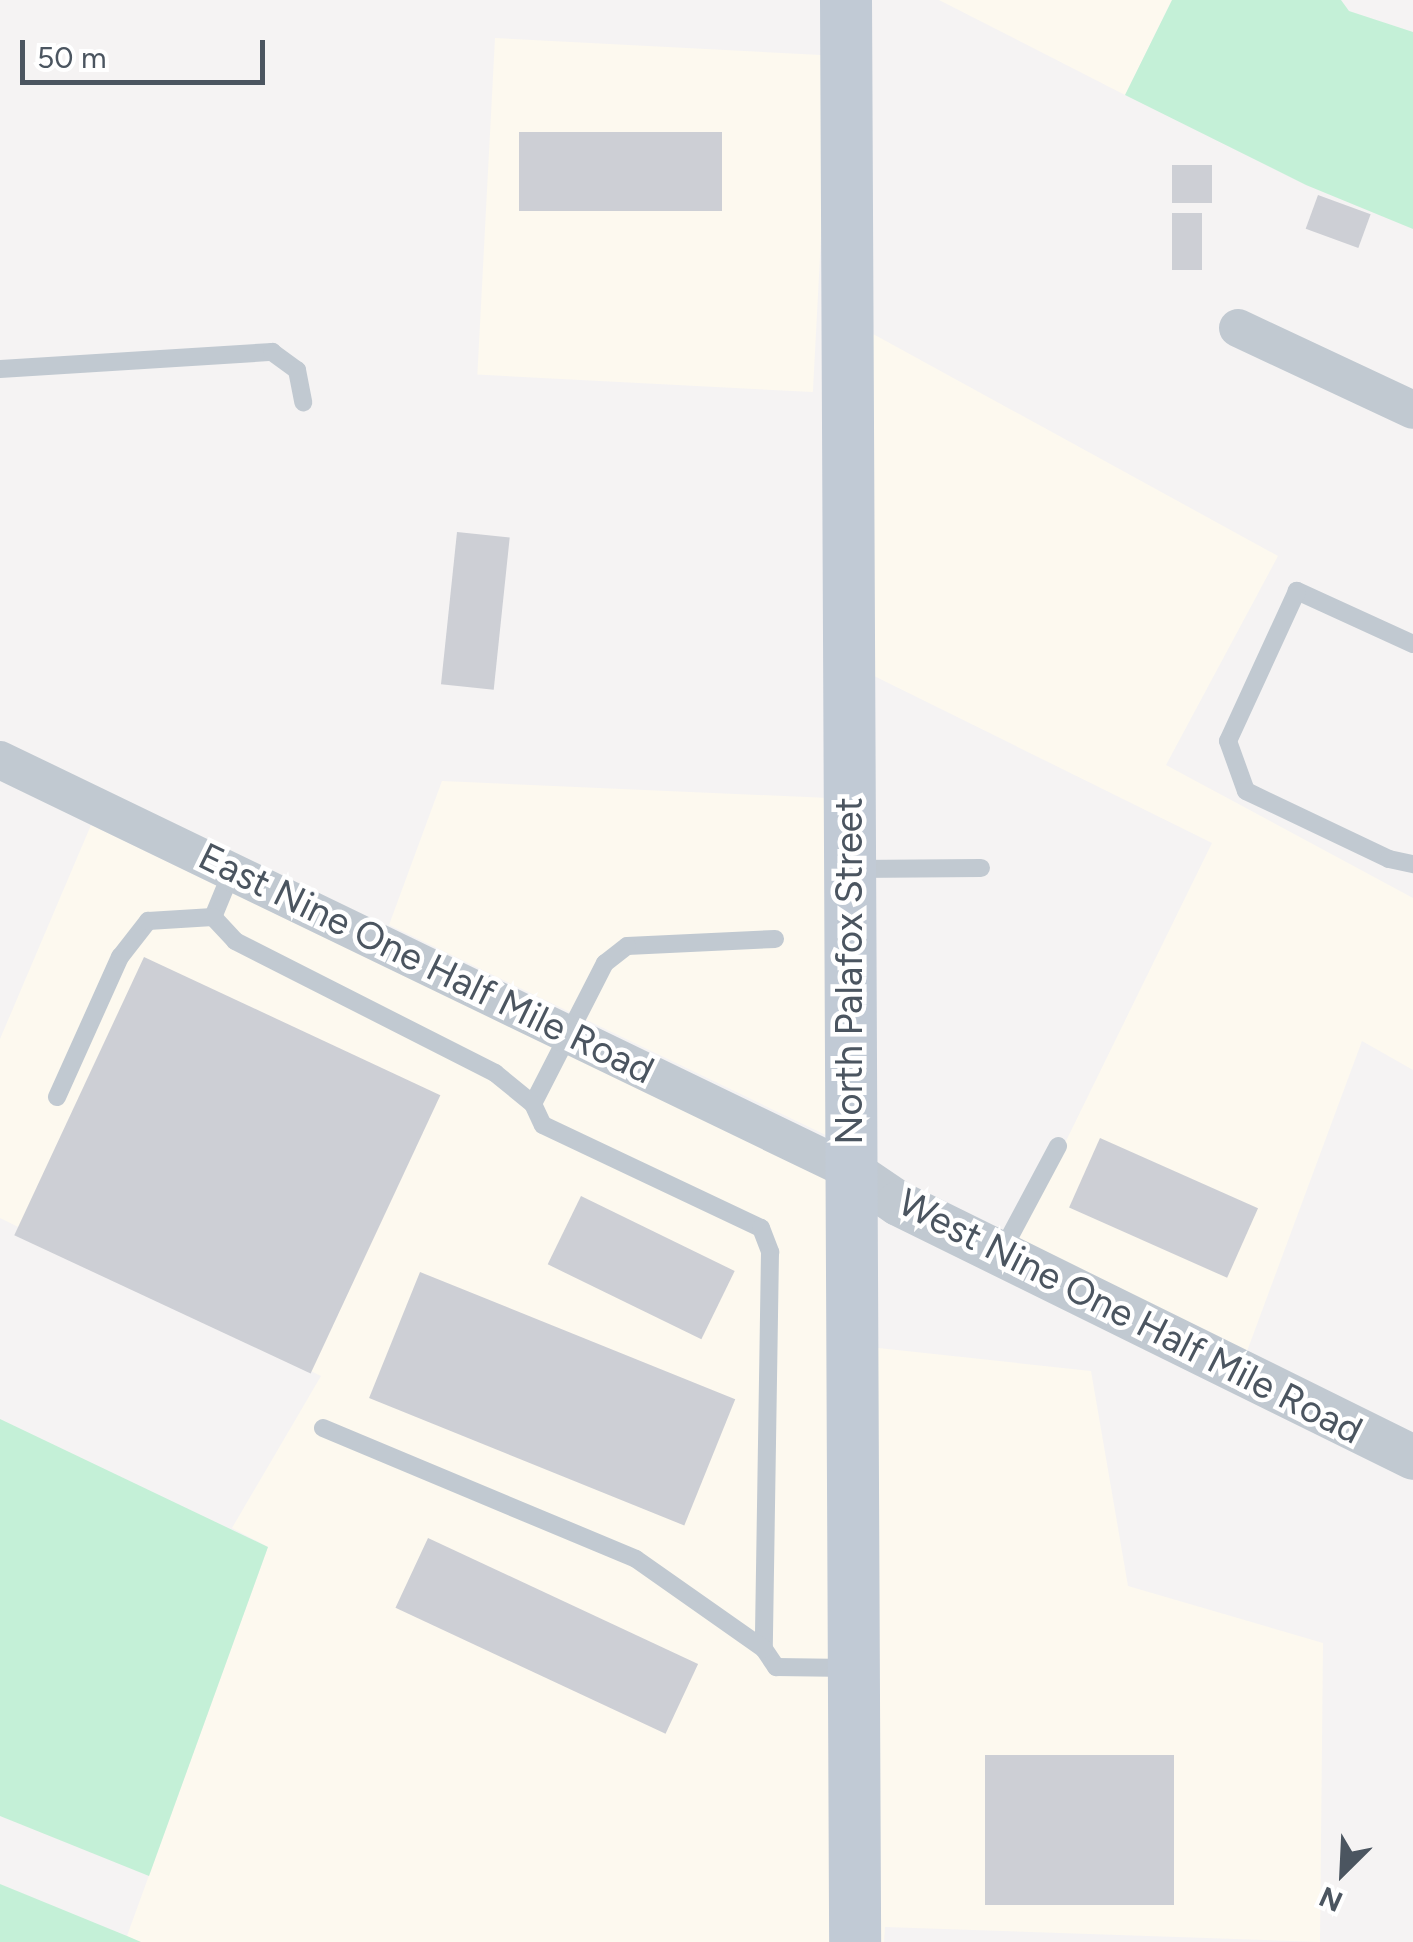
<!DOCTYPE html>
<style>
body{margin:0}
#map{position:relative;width:1413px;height:1942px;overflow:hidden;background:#f5f3f3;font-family:Figtree,sans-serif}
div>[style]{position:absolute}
.commercial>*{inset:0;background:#fdf9ef;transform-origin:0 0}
.green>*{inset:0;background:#c4f0d7}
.building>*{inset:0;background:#cdcfd5;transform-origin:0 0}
.service>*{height:18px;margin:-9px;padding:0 9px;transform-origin:9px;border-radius:9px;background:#c1c9d1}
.minor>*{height:38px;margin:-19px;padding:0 19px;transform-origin:19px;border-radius:19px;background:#c1c9d1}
.tertiary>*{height:45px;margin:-22.5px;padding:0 22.5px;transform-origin:22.5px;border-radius:22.5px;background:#c1c9d1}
.secondary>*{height:52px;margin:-26px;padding:0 26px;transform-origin:26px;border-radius:26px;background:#c1cad5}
span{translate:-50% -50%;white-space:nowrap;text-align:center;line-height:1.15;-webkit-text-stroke:9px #fff;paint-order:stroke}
.street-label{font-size:38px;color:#4b5560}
.north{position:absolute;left:1293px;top:1822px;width:100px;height:100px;-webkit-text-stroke:8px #fff;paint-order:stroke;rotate:204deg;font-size:28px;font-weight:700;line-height:40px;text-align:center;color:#4b5560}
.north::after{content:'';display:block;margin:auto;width:35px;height:45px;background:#4b5560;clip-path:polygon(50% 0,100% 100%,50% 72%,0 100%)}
.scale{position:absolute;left:20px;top:40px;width:245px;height:45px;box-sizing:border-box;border:5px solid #4b5560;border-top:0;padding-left:12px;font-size:30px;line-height:35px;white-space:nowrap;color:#4b5560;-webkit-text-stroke:8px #fff;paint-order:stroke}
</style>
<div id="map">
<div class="commercial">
<i style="clip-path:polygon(939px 0,1172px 0,1125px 95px)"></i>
<i style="left:495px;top:38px;width:336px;height:337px;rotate:3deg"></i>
<i style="clip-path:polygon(864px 329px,1278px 556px,1166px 765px,1413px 898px,1413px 1070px,1362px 1041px,1246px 1354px,1017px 1241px,1212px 843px,866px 672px)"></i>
<i style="clip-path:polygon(442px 781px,829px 798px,834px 1139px,389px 925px)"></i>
<i style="clip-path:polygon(91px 825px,834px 1183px,838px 1942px,141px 1942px,127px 1936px,268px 1547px,232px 1528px,321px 1376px,0 1218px,0 1039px)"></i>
<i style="clip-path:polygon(869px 1347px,1091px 1371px,1128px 1586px,1323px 1643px,1320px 1942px,885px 1927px,884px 1942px,872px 1942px)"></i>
</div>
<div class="green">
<i style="clip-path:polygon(1172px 0,1341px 0,1349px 11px,1413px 32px,1413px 229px,1306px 185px,1125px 95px)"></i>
<i style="clip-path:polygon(0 1419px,268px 1547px,149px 1876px,0 1816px)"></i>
<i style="clip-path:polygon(0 1884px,127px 1936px,141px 1942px,0 1942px)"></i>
</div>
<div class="building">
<i style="left:519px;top:132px;width:203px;height:79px"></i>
<i style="left:1172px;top:165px;width:40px;height:38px"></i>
<i style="left:1318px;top:195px;width:56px;height:36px;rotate:20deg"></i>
<i style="left:1172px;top:213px;width:30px;height:57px"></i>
<i style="left:457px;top:532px;width:53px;height:153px;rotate:6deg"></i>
<i style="left:144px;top:957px;width:327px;height:307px;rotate:25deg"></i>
<i style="left:1100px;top:1138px;width:173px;height:76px;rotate:24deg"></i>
<i style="left:581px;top:1196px;width:171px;height:76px;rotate:26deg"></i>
<i style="left:420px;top:1272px;width:340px;height:136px;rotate:22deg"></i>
<i style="left:428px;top:1538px;width:298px;height:77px;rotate:25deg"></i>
<i style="left:1174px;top:1755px;width:150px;height:189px;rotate:90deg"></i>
</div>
<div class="service">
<i style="left:0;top:369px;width:273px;rotate:-3.6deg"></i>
<i style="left:272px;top:352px;width:31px;rotate:36deg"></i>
<i style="left:297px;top:370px;width:33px;rotate:79deg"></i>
<i style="left:1413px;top:644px;width:128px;rotate:-155.4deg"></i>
<i style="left:1297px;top:591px;width:165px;rotate:114.7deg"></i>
<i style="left:1228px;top:741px;width:53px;rotate:70.2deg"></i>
<i style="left:1246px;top:791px;width:158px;rotate:25.4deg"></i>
<i style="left:1389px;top:859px;width:25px;rotate:12deg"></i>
<i style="left:855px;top:869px;width:126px;rotate:-0.5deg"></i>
<i style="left:232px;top:871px;width:50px;rotate:112.4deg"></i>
<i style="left:213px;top:917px;width:33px;rotate:47deg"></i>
<i style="left:235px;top:941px;width:292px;rotate:26.9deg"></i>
<i style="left:495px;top:1073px;width:49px;rotate:39.2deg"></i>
<i style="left:775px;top:939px;width:148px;rotate:177.3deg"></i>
<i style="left:627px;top:946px;width:28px;rotate:142deg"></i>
<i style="left:605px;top:963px;width:158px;rotate:117.1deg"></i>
<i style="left:533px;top:1104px;width:23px;rotate:65deg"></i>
<i style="left:543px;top:1125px;width:241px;rotate:25.3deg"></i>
<i style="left:761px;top:1228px;width:26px;rotate:69deg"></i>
<i style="left:770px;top:1252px;width:397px;rotate:90.9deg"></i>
<i style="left:764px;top:1649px;width:22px;rotate:56deg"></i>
<i style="left:776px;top:1667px;width:73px;rotate:0.8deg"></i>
<i style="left:57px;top:1097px;width:154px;rotate:-65.8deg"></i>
<i style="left:120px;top:957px;width:46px;rotate:-52.1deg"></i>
<i style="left:148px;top:921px;width:65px;rotate:-3.5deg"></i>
<i style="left:1002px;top:1251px;width:119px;rotate:-61.9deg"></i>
<i style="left:323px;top:1428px;width:339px;rotate:22.7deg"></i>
<i style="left:636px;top:1559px;width:156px;rotate:35.1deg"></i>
</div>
<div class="minor">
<i style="left:1238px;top:328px;width:193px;rotate:25.1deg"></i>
<i style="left:0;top:760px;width:945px;rotate:25.78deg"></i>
</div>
<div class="tertiary">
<i style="left:851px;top:1171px;width:57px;rotate:34.2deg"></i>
<i style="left:898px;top:1203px;width:574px;rotate:26.25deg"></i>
</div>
<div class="secondary">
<i style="left:846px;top:0;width:1942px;rotate:89.73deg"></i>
</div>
<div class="street-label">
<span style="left:426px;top:964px;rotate:26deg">East Nine One Half Mile Road</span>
<span style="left:850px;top:971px;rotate:-90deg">North Palafox Street</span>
<span style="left:1130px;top:1317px;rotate:27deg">West Nine One Half Mile Road</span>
</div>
<div class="north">N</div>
<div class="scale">50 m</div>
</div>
